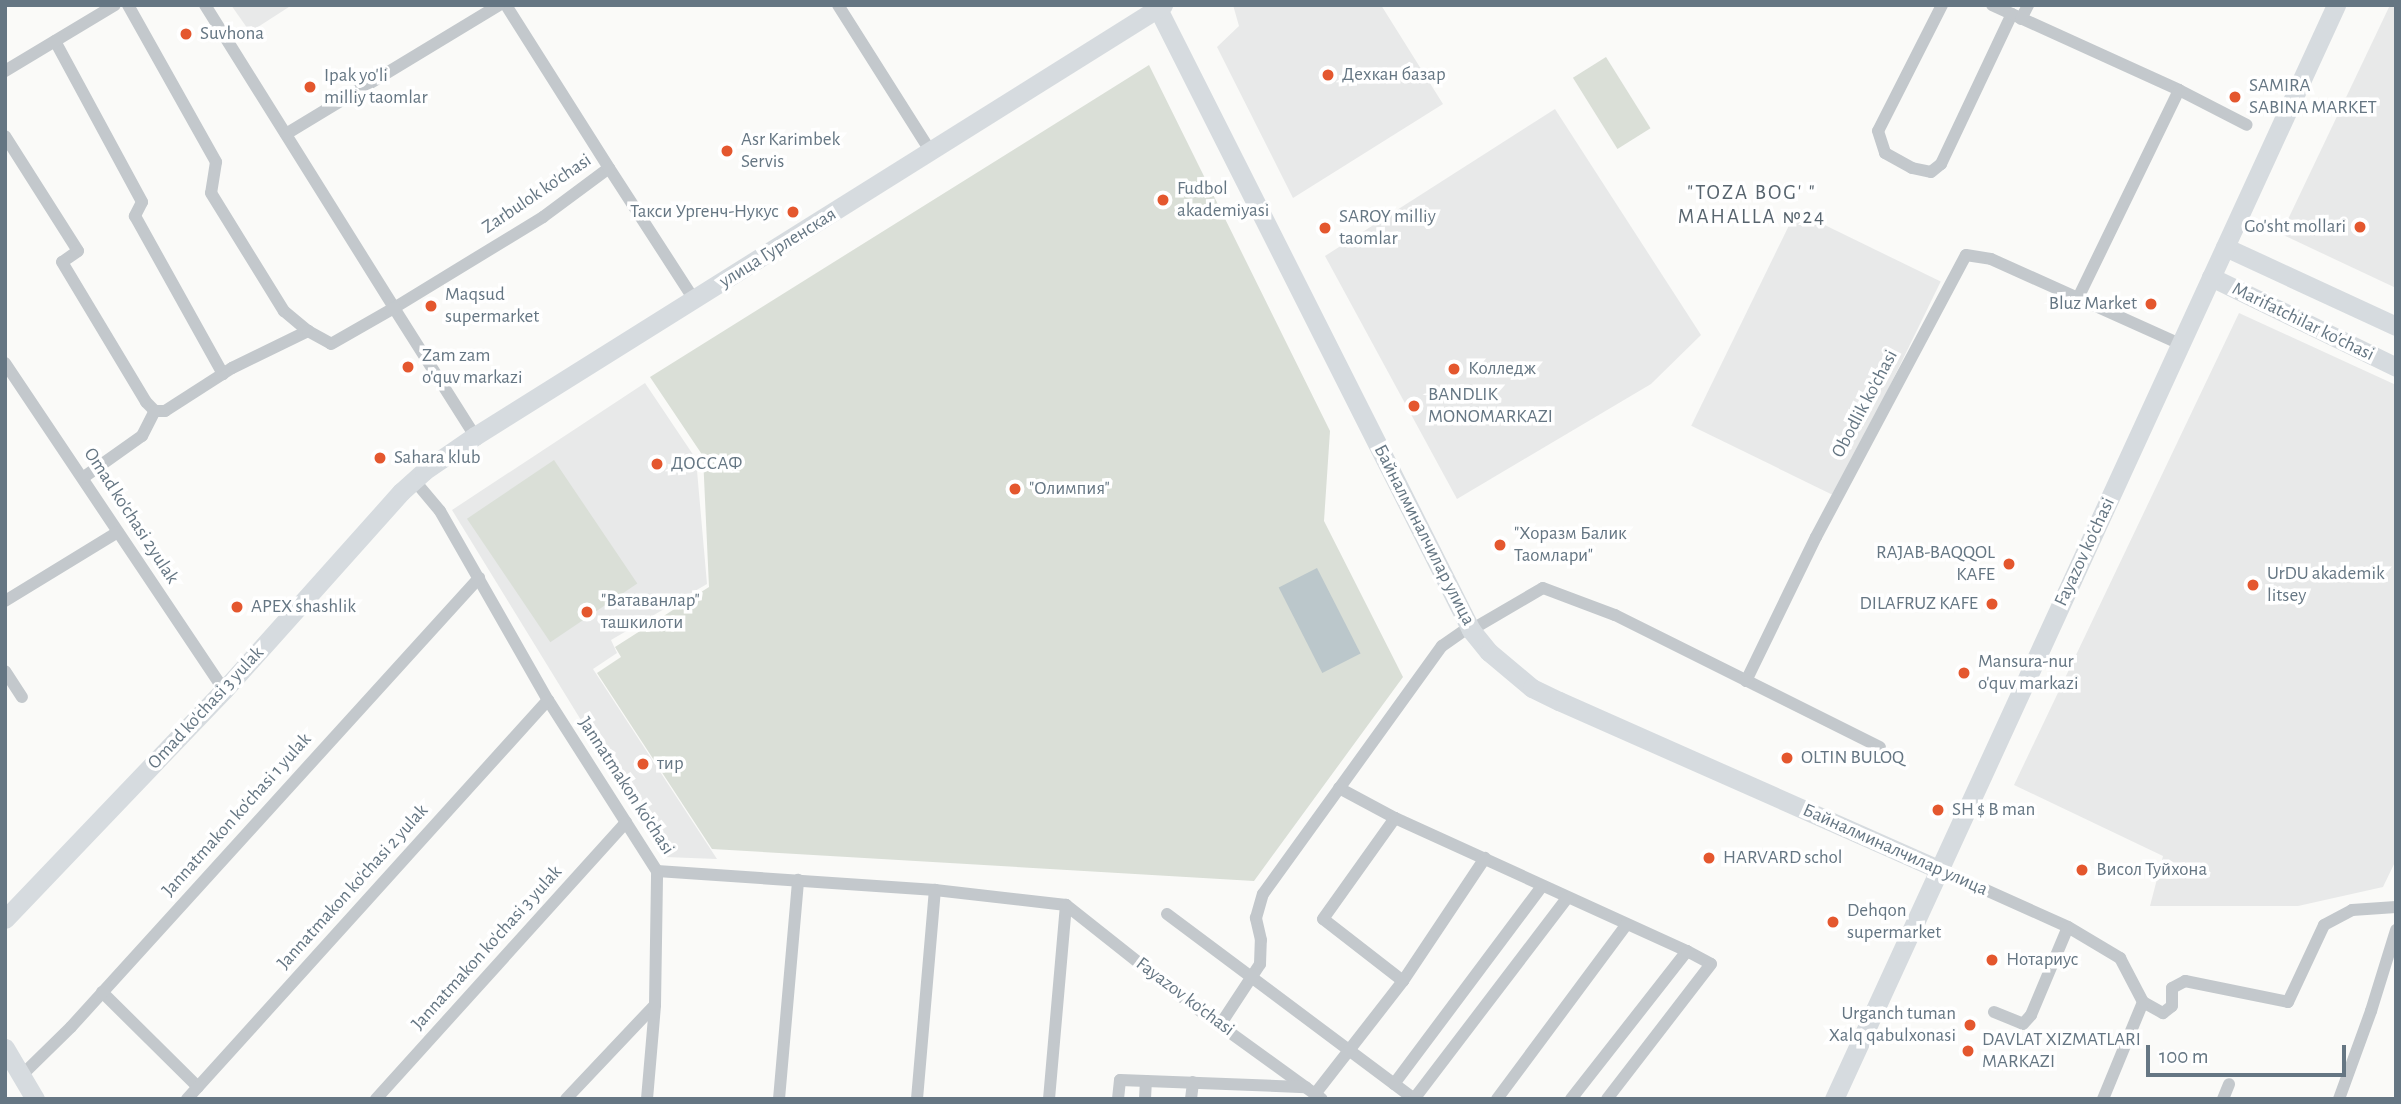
<!DOCTYPE html>
<meta charset="utf-8">
<style>
body{margin:0}
#map{position:relative;width:2401px;height:1104px;overflow:hidden;background:#fafaf8;font-family:"Alegreya Sans",sans-serif}
div>[style]{position:absolute}
.built>*{inset:0;background:#e8e9e9;transform-origin:0 0}
.green>*{inset:0;background:#dadfd7;transform-origin:0 0}
.water>*{inset:0;background:#bbc7cb;transform-origin:0 0}
.street>*{height:12px;margin:-6px;padding:0 6px;transform-origin:6px;border-radius:6px;background:#c3c8cc}
.secondary>*{height:19px;margin:-9.5px;padding:0 9.5px;transform-origin:9.5px;border-radius:9.5px;background:#d6dbdf}
.dots>*{width:19px;height:19px;translate:-50% -50%;box-sizing:border-box;border:4px solid #fff;border-radius:50%}
span{translate:-50% -50%;white-space:nowrap;text-align:center;line-height:1.15;-webkit-text-stroke:7px #fff;paint-order:stroke}
.poi-label{font-size:19px;color:#657683}
.left{translate:0 -50%;text-align:left}
.right{translate:-100% -50%;text-align:right}
.street-label{font-size:19px;color:#657683}
.neighbourhood-label{font-size:21px;color:#57646e;letter-spacing:2px}
.frame{position:absolute;inset:0;border:7px solid #657683;pointer-events:none}
.scale{position:absolute;left:2146px;top:1045px;width:200px;height:32px;box-sizing:border-box;border:4px solid #657683;border-top:0;padding-left:9px;font-size:21px;line-height:24px;white-space:nowrap;color:#657683;-webkit-text-stroke:5px #fff;paint-order:stroke}
</style>
<div id="map">
<div class="built">
<i style="clip-path:polygon(231px 5px,292px 5px,250px 32px)"></i>
<i style="clip-path:polygon(1233px 5px,1381px 5px,1443px 104px,1293px 198px,1217px 47px,1239px 26px)"></i>
<i style="clip-path:polygon(2390px 5px,2396px 5px,2396px 288px,2281px 234px)"></i>
<i style="clip-path:polygon(1555px 109px,1701px 335px,1651px 384px,1457px 499px,1325px 256px)"></i>
<i style="left:1796px;top:211px;width:161px;height:239px;rotate:26deg"></i>
<i style="clip-path:polygon(2239px 313px,2396px 385px,2396px 860px,2383px 887px,2298px 906px,2150px 906px,2163px 856px,2014px 785px)"></i>
<i style="clip-path:polygon(645px 383px,696px 459px,707px 584px,611px 640px,617px 653px,593px 669px,717px 859px,665px 857px,452px 510px)"></i>
</div>
<div class="green">
<i style="left:1606px;top:57px;width:84px;height:39px;rotate:58deg"></i>
<i style="clip-path:polygon(1149px 65px,1330px 431px,1324px 521px,1403px 677px,1254px 881px,712px 849px,597px 673px,621px 657px,615px 647px,709px 587px,703px 456px,650px 377px)"></i>
<i style="left:554px;top:460px;width:149px;height:105px;rotate:56deg"></i>
</div>
<div class="water">
<i style="left:1317px;top:568px;width:96px;height:43px;rotate:63deg"></i>
</div>
<div class="street">
<i style="left:128px;top:5px;width:180px;rotate:60.7deg"></i>
<i style="left:216px;top:162px;width:31px;rotate:99deg"></i>
<i style="left:211px;top:193px;width:139px;rotate:58.3deg"></i>
<i style="left:284px;top:311px;width:31px;rotate:40deg"></i>
<i style="left:205px;top:5px;width:357px;rotate:58deg"></i>
<i style="left:394px;top:308px;width:175px;rotate:-31.4deg"></i>
<i style="left:543px;top:217px;width:82px;rotate:-36.6deg"></i>
<i style="left:609px;top:168px;width:193px;rotate:-122.3deg"></i>
<i style="left:838px;top:5px;width:174px;rotate:57.7deg"></i>
<i style="left:1942px;top:5px;width:141px;rotate:116.9deg"></i>
<i style="left:1878px;top:131px;width:23px;rotate:72deg"></i>
<i style="left:1885px;top:153px;width:31px;rotate:29deg"></i>
<i style="left:1912px;top:168px;width:19px;rotate:12deg"></i>
<i style="left:1931px;top:172px;width:13px;rotate:-39deg"></i>
<i style="left:1941px;top:164px;width:166px;rotate:-64.7deg"></i>
<i style="left:1992px;top:5px;width:205px;rotate:24.4deg"></i>
<i style="left:2179px;top:90px;width:76px;rotate:27.2deg"></i>
<i style="left:2021px;top:19px;width:16px;rotate:-63deg"></i>
<i style="left:55px;top:41px;width:183px;rotate:61.6deg"></i>
<i style="left:142px;top:202px;width:16px;rotate:117deg"></i>
<i style="left:135px;top:216px;width:181px;rotate:60.9deg"></i>
<i style="left:5px;top:71px;width:128px;rotate:-31deg"></i>
<i style="left:286px;top:134px;width:249px;rotate:-31.2deg"></i>
<i style="left:5px;top:136px;width:136px;rotate:57.6deg"></i>
<i style="left:78px;top:251px;width:19px;rotate:145deg"></i>
<i style="left:62px;top:262px;width:163px;rotate:59deg"></i>
<i style="left:146px;top:402px;width:13px;rotate:45deg"></i>
<i style="left:155px;top:411px;width:10px"></i>
<i style="left:165px;top:411px;width:80px;rotate:-32.7deg"></i>
<i style="left:232px;top:368px;width:85px;rotate:-26deg"></i>
<i style="left:308px;top:331px;width:26px;rotate:29deg"></i>
<i style="left:331px;top:344px;width:73px;rotate:-29.7deg"></i>
<i style="left:394px;top:308px;width:151px;rotate:57.7deg"></i>
<i style="left:609px;top:168px;width:158px;rotate:57.1deg"></i>
<i style="left:2079px;top:296px;width:229px;rotate:-64.1deg"></i>
<i style="left:5px;top:363px;width:394px;rotate:56.2deg"></i>
<i style="left:84px;top:477px;width:71px;rotate:-35.3deg"></i>
<i style="left:142px;top:436px;width:28px;rotate:-63deg"></i>
<i style="left:414px;top:480px;width:40px;rotate:50deg"></i>
<i style="left:440px;top:511px;width:218px;rotate:60.3deg"></i>
<i style="left:548px;top:700px;width:203px;rotate:57.5deg"></i>
<i style="left:657px;top:871px;width:279px;rotate:3.9deg"></i>
<i style="left:935px;top:890px;width:132px;rotate:6.5deg"></i>
<i style="left:5px;top:601px;width:132px;rotate:-31.4deg"></i>
<i style="left:1471px;top:630px;width:83px;rotate:-30.3deg"></i>
<i style="left:1543px;top:588px;width:77px;rotate:20.6deg"></i>
<i style="left:1615px;top:615px;width:296px;rotate:26.5deg"></i>
<i style="left:5px;top:671px;width:31px;rotate:57deg"></i>
<i style="left:1746px;top:681px;width:160px;rotate:-64.1deg"></i>
<i style="left:1816px;top:537px;width:319px;rotate:-62deg"></i>
<i style="left:1966px;top:255px;width:25px;rotate:9deg"></i>
<i style="left:1991px;top:259px;width:207px;rotate:24.2deg"></i>
<i style="left:1339px;top:788px;width:64px;rotate:28.2deg"></i>
<i style="left:1939px;top:869px;width:141px;rotate:24.2deg"></i>
<i style="left:2068px;top:927px;width:61px;rotate:30.8deg"></i>
<i style="left:2120px;top:958px;width:50px;rotate:62.4deg"></i>
<i style="left:2143px;top:1002px;width:23px;rotate:29deg"></i>
<i style="left:2163px;top:1013px;width:11px;rotate:-38deg"></i>
<i style="left:2172px;top:1006px;width:18px;rotate:-90deg"></i>
<i style="left:2172px;top:988px;width:15px;rotate:-28deg"></i>
<i style="left:2185px;top:981px;width:105px;rotate:11.5deg"></i>
<i style="left:2288px;top:1002px;width:85px;rotate:-64.9deg"></i>
<i style="left:2324px;top:925px;width:32px;rotate:-28deg"></i>
<i style="left:2352px;top:910px;width:44px;rotate:-3.9deg"></i>
<i style="left:1066px;top:905px;width:161px;rotate:38.4deg"></i>
<i style="left:1192px;top:1005px;width:160px;rotate:35.9deg"></i>
<i style="left:1167px;top:914px;width:309px;rotate:36.8deg"></i>
<i style="left:1403px;top:981px;width:101px;rotate:-142.2deg"></i>
<i style="left:1323px;top:919px;width:124px;rotate:-54.5deg"></i>
<i style="left:1395px;top:818px;width:321px;rotate:24.5deg"></i>
<i style="left:102px;top:992px;width:135px;rotate:44.7deg"></i>
<i style="left:1994px;top:1012px;width:31px;rotate:22deg"></i>
<i style="left:2023px;top:1024px;width:12px;rotate:-48deg"></i>
<i style="left:2031px;top:1015px;width:95px;rotate:-67.2deg"></i>
<i style="left:1220px;top:1025px;width:73px;rotate:-56.7deg"></i>
<i style="left:1260px;top:964px;width:24px;rotate:-88deg"></i>
<i style="left:1261px;top:940px;width:23px;rotate:-103deg"></i>
<i style="left:1256px;top:918px;width:25px;rotate:-74deg"></i>
<i style="left:1263px;top:894px;width:306px;rotate:-54.2deg"></i>
<i style="left:1442px;top:646px;width:33px;rotate:-35deg"></i>
<i style="left:21px;top:1076px;width:70px;rotate:-44.4deg"></i>
<i style="left:71px;top:1027px;width:607px;rotate:-47.74deg"></i>
<i style="left:1394px;top:1084px;width:247px;rotate:-53.2deg"></i>
<i style="left:1315px;top:1094px;width:143px;rotate:-52.1deg"></i>
<i style="left:1403px;top:981px;width:148px;rotate:-56.3deg"></i>
<i style="left:187px;top:1099px;width:538px;rotate:-47.86deg"></i>
<i style="left:376px;top:1099px;width:373px;rotate:-47.9deg"></i>
<i style="left:566px;top:1099px;width:129px;rotate:-46.6deg"></i>
<i style="left:647px;top:1099px;width:94px;rotate:-85.1deg"></i>
<i style="left:655px;top:1005px;width:134px;rotate:-89.1deg"></i>
<i style="left:779px;top:1099px;width:220px;rotate:-85deg"></i>
<i style="left:917px;top:1099px;width:210px;rotate:-85.1deg"></i>
<i style="left:1049px;top:1099px;width:195px;rotate:-85deg"></i>
<i style="left:1118px;top:1099px;width:19px;rotate:-84deg"></i>
<i style="left:1120px;top:1080px;width:186px;rotate:2.2deg"></i>
<i style="left:1145px;top:1099px;width:18px;rotate:-87deg"></i>
<i style="left:1191px;top:1099px;width:17px;rotate:-83deg"></i>
<i style="left:1414px;top:1099px;width:253px;rotate:-52.7deg"></i>
<i style="left:1497px;top:1099px;width:217px;rotate:-53.4deg"></i>
<i style="left:1571px;top:1099px;width:188px;rotate:-51.9deg"></i>
<i style="left:1687px;top:951px;width:27px;rotate:28deg"></i>
<i style="left:1711px;top:964px;width:170px;rotate:127.6deg"></i>
<i style="left:2103px;top:1099px;width:105px;rotate:-67.6deg"></i>
<i style="left:2223px;top:1099px;width:16px;rotate:-68deg"></i>
<i style="left:2339px;top:1099px;width:94px;rotate:-70deg"></i>
<i style="left:2371px;top:1011px;width:85px;rotate:-72.8deg"></i>
</div>
<div class="secondary">
<i style="left:1156px;top:5px;width:700px;rotate:63.25deg"></i>
<i style="left:1471px;top:630px;width:28px;rotate:51deg"></i>
<i style="left:1489px;top:652px;width:56px;rotate:39.9deg"></i>
<i style="left:1532px;top:688px;width:30px;rotate:26deg"></i>
<i style="left:1559px;top:701px;width:415px;rotate:23.9deg"></i>
<i style="left:2225px;top:247px;width:188px;rotate:24.8deg"></i>
<i style="left:2211px;top:277px;width:206px;rotate:25.9deg"></i>
<i style="left:5px;top:919px;width:317px;rotate:-46.3deg"></i>
<i style="left:224px;top:690px;width:266px;rotate:-48.2deg"></i>
<i style="left:401px;top:492px;width:31px;rotate:-42deg"></i>
<i style="left:424px;top:471px;width:62px;rotate:-34.5deg"></i>
<i style="left:475px;top:436px;width:812px;rotate:-32.07deg"></i>
<i style="left:5px;top:1048px;width:59px;rotate:59.5deg"></i>
<i style="left:1834px;top:1099px;width:1204px;rotate:-65.35deg"></i>
</div>
<div class="dots">
<i style="left:186px;top:34px;background:#e4572e"></i>
<i style="left:1328px;top:75px;background:#e4572e"></i>
<i style="left:310px;top:87px;background:#e4572e"></i>
<i style="left:2235px;top:97px;background:#e4572e"></i>
<i style="left:727px;top:151px;background:#e4572e"></i>
<i style="left:1163px;top:200px;background:#e4572e"></i>
<i style="left:793px;top:212px;background:#e4572e"></i>
<i style="left:2360px;top:227px;background:#e4572e"></i>
<i style="left:1325px;top:228px;background:#e4572e"></i>
<i style="left:2151px;top:304px;background:#e4572e"></i>
<i style="left:431px;top:306px;background:#e4572e"></i>
<i style="left:408px;top:367px;background:#e4572e"></i>
<i style="left:1454px;top:369px;background:#e4572e"></i>
<i style="left:1414px;top:406px;background:#e4572e"></i>
<i style="left:380px;top:458px;background:#e4572e"></i>
<i style="left:657px;top:464px;background:#e4572e"></i>
<i style="left:1015px;top:489px;background:#e4572e"></i>
<i style="left:1500px;top:545px;background:#e4572e"></i>
<i style="left:2009px;top:564px;background:#e4572e"></i>
<i style="left:2253px;top:585px;background:#e4572e"></i>
<i style="left:1992px;top:604px;background:#e4572e"></i>
<i style="left:237px;top:607px;background:#e4572e"></i>
<i style="left:587px;top:612px;background:#e4572e"></i>
<i style="left:1964px;top:673px;background:#e4572e"></i>
<i style="left:1787px;top:758px;background:#e4572e"></i>
<i style="left:643px;top:764px;background:#e4572e"></i>
<i style="left:1938px;top:810px;background:#e4572e"></i>
<i style="left:1709px;top:858px;background:#e4572e"></i>
<i style="left:2082px;top:870px;background:#e4572e"></i>
<i style="left:1833px;top:922px;background:#e4572e"></i>
<i style="left:1992px;top:960px;background:#e4572e"></i>
<i style="left:1970px;top:1025px;background:#e4572e"></i>
<i style="left:1968px;top:1051px;background:#e4572e"></i>
</div>
<div class="poi-label">
<span class="left" style="left:200px;top:34px">Suvhona</span>
<span class="left" style="left:1342px;top:75px">Дехкан базар</span>
<span class="left" style="left:324px;top:87px">Ipak yo'li<br>milliy taomlar</span>
<span class="left" style="left:2249px;top:97px">SAMIRA<br>SABINA MARKET</span>
<span class="left" style="left:741px;top:151px">Asr Karimbek<br>Servis</span>
<span class="left" style="left:1177px;top:200px">Fudbol<br>akademiyasi</span>
<span class="right" style="left:779px;top:212px">Такси Ургенч-Нукус</span>
<span class="left" style="left:1339px;top:228px">SAROY milliy<br>taomlar</span>
<span class="right" style="left:2346px;top:227px">Go'sht mollari</span>
<span class="left" style="left:445px;top:306px">Maqsud<br>supermarket</span>
<span class="right" style="left:2137px;top:304px">Bluz Market</span>
<span class="left" style="left:422px;top:367px">Zam zam<br>o'quv markazi</span>
<span class="left" style="left:1468px;top:369px">Колледж</span>
<span class="left" style="left:1428px;top:406px">BANDLIK<br>MONOMARKAZI</span>
<span class="left" style="left:394px;top:458px">Sahara klub</span>
<span class="left" style="left:671px;top:464px">ДОССАФ</span>
<span class="left" style="left:1029px;top:489px">"Олимпия"</span>
<span class="left" style="left:1514px;top:545px">"Хоразм Балик<br>Таомлари"</span>
<span class="right" style="left:1995px;top:564px">RAJAB-BAQQOL<br>KAFE</span>
<span class="left" style="left:2267px;top:585px">UrDU akademik<br>litsey</span>
<span class="left" style="left:601px;top:612px">"Ватаванлар"<br>ташкилоти</span>
<span class="right" style="left:1978px;top:604px">DILAFRUZ KAFE</span>
<span class="left" style="left:251px;top:607px">APEX shashlik</span>
<span class="left" style="left:1978px;top:673px">Mansura-nur<br>o'quv markazi</span>
<span class="left" style="left:1801px;top:758px">OLTIN BULOQ</span>
<span class="left" style="left:657px;top:764px">тир</span>
<span class="left" style="left:1952px;top:810px">SH $ B man</span>
<span class="left" style="left:1723px;top:858px">HARVARD schol</span>
<span class="left" style="left:2096px;top:870px">Висол Туйхона</span>
<span class="left" style="left:1847px;top:922px">Dehqon<br>supermarket</span>
<span class="left" style="left:2006px;top:960px">Нотариус</span>
<span class="right" style="left:1956px;top:1025px">Urganch tuman<br>Xalq qabulxonasi</span>
<span class="left" style="left:1982px;top:1051px">DAVLAT XIZMATLARI<br>MARKAZI</span>
</div>
<div class="street-label">
<span style="left:537px;top:194px;rotate:-34deg">Zarbulok ko'chasi</span>
<span style="left:778px;top:248px;rotate:-32deg">улица Гурленская</span>
<span style="left:2303px;top:322px;rotate:26deg">Marifatchilar ko'chasi</span>
<span style="left:1865px;top:404px;rotate:-62deg">Obodlik ko'chasi</span>
<span style="left:131px;top:516px;rotate:57deg">Omad ko'chasi 2yulak</span>
<span style="left:1424px;top:535px;rotate:63deg">Байналминалчилар улица</span>
<span style="left:2085px;top:552px;rotate:-65deg">Fayazov ko'chasi</span>
<span style="left:206px;top:708px;rotate:-47deg">Omad ko'chasi 3 yulak</span>
<span style="left:626px;top:786px;rotate:57deg">Jannatmakon ko'chasi</span>
<span style="left:237px;top:815px;rotate:-48deg">Jannatmakon ko'chasi 1 yulak</span>
<span style="left:1895px;top:850px;rotate:24deg">Байналминалчилар улица</span>
<span style="left:353px;top:887px;rotate:-48deg">Jannatmakon ko'chasi 2 yulak</span>
<span style="left:487px;top:948px;rotate:-48deg">Jannatmakon ko'chasi 3 yulak</span>
<span style="left:1185px;top:997px;rotate:37deg">Fayazov ko'chasi</span>
</div>
<div class="neighbourhood-label">
<span style="left:1752px;top:205px">"TOZA BOG' "<br>MAHALLA №24</span>
</div>
<div class="frame"></div>
<div class="scale">100 m</div>
</div>
